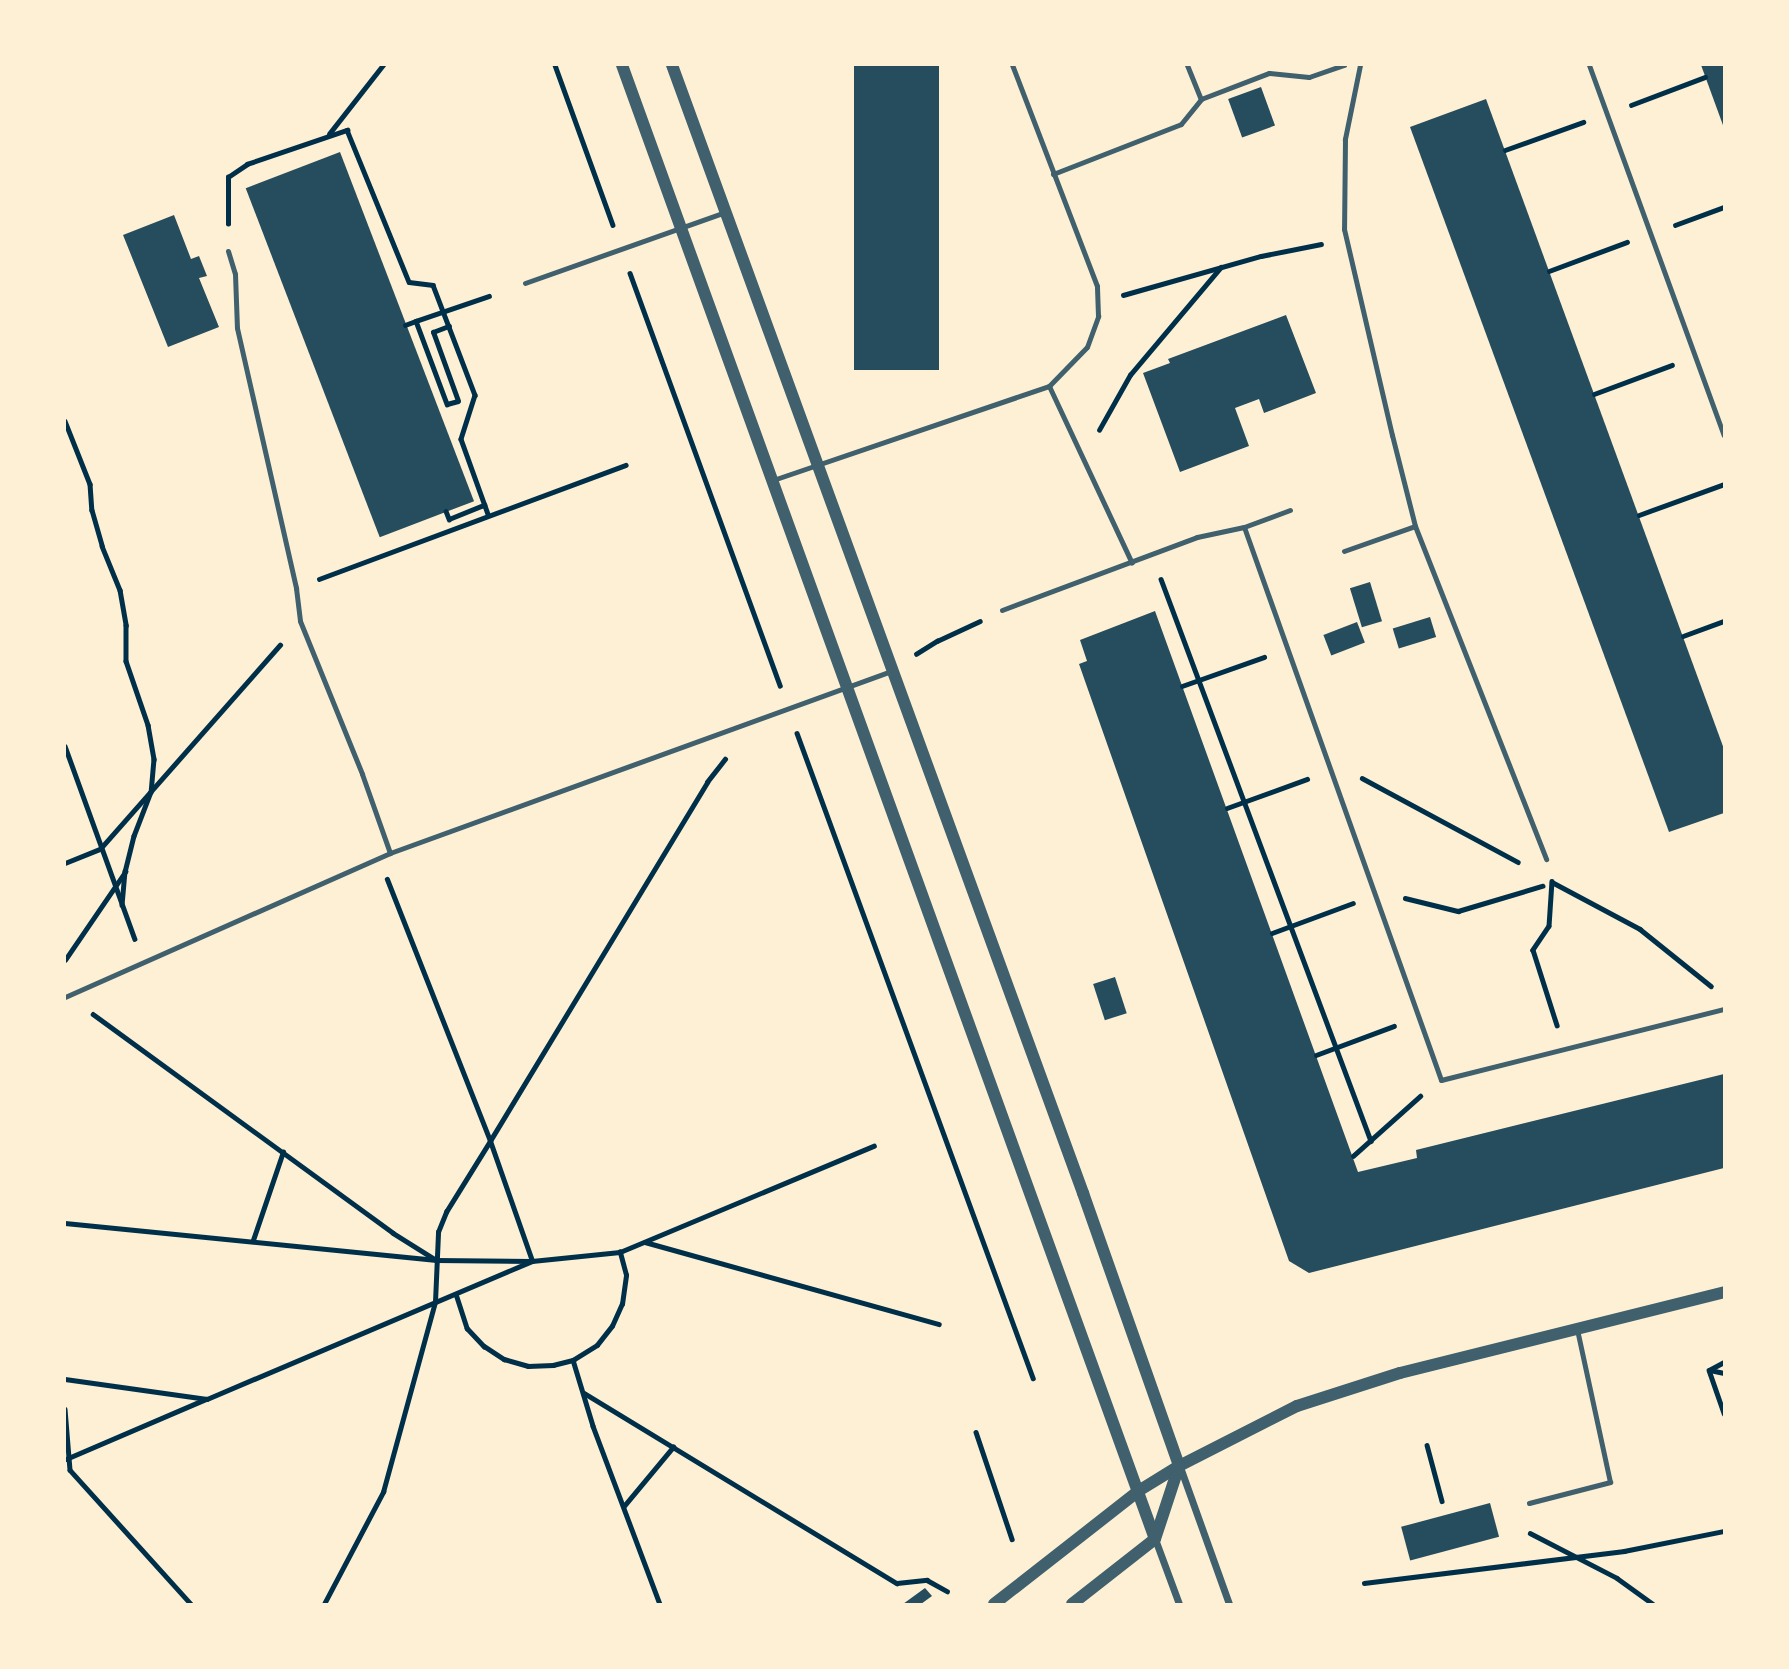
<!DOCTYPE html>
<style>
body{margin:0}
#map{position:relative;width:1789px;height:1669px;overflow:hidden;background:#fdf0d5;font-family:"DejaVu Sans",sans-serif}
div>[style]{position:absolute}
.building>*{inset:0;background:#264d5e;transform-origin:0 0}
.path>*{height:4.5px;margin:-2.25px;padding:0 2.25px;transform-origin:2.25px;border-radius:2.25px;background:#003049}
.service>*{height:5px;margin:-2.5px;padding:0 2.5px;transform-origin:2.5px;border-radius:2.5px;background:#3f606c}
.minor>*{height:7px;margin:-3.5px;padding:0 3.5px;transform-origin:3.5px;border-radius:3.5px;background:#3f606c}
.tertiary>*{height:12px;margin:-6px;padding:0 6px;transform-origin:6px;border-radius:6px;background:#3f606c}
span{translate:-50% -50%;white-space:nowrap;text-align:center;line-height:1.15;-webkit-text-stroke:7px #fdf0d5;paint-order:stroke}
.frame{position:absolute;inset:0;border:66px solid #fdf0d5;pointer-events:none}
</style>
<div id="map">
<div class="building">
<i style="left:854px;top:65px;width:85px;height:305px"></i>
<i style="clip-path:polygon(1701px 65px,1724px 65px,1724px 128px)"></i>
<i style="left:1261px;top:87px;width:41px;height:35px;rotate:70deg"></i>
<i style="clip-path:polygon(1486px 99px,1724px 749px,1724px 813px,1669px 832px,1410px 127px)"></i>
<i style="left:340px;top:152px;width:374px;height:101px;rotate:69deg"></i>
<i style="clip-path:polygon(174px 215px,191px 259px,199px 256px,207px 276px,199px 278px,219px 327px,168px 347px,123px 235px)"></i>
<i style="clip-path:polygon(1286px 315px,1316px 393px,1264px 413px,1259px 399px,1235px 408px,1249px 446px,1180px 472px,1143px 373px,1170px 363px,1168px 359px)"></i>
<i style="left:1370px;top:582px;width:41px;height:21px;rotate:73deg"></i>
<i style="clip-path:polygon(1155px 611px,1358px 1172px,1417px 1158px,1416px 1150px,1724px 1074px,1724px 1168px,1309px 1273px,1289px 1261px,1079px 664px,1087px 661px,1080px 640px)"></i>
<i style="left:1430px;top:617px;width:21px;height:39px;rotate:73deg"></i>
<i style="left:1357px;top:622px;width:22px;height:36px;rotate:69deg"></i>
<i style="left:1115px;top:977px;width:38px;height:23px;rotate:72deg"></i>
<i style="left:1490px;top:1503px;width:35px;height:92px;rotate:75deg"></i>
<i style="clip-path:polygon(925px 1588px,932px 1596px,921px 1604px,903px 1604px)"></i>
</div>
<div class="path">
<i style="left:555px;top:65px;width:170px;rotate:70.1deg"></i>
<i style="left:1631px;top:105px;width:79px;rotate:-20.7deg"></i>
<i style="left:329px;top:134px;width:88px;rotate:-52deg"></i>
<i style="left:1505px;top:150px;width:83px;rotate:-19.7deg"></i>
<i style="left:228px;top:224px;width:47px;rotate:-90deg"></i>
<i style="left:228px;top:177px;width:23px;rotate:-34deg"></i>
<i style="left:247px;top:164px;width:106px;rotate:-18.8deg"></i>
<i style="left:347px;top:130px;width:164px;rotate:67.8deg"></i>
<i style="left:409px;top:282px;width:24px;rotate:7deg"></i>
<i style="left:433px;top:285px;width:118px;rotate:69.1deg"></i>
<i style="left:475px;top:395px;width:46px;rotate:107.7deg"></i>
<i style="left:461px;top:439px;width:80px;rotate:70.2deg"></i>
<i style="left:1675px;top:225px;width:52px;rotate:-20.2deg"></i>
<i style="left:1549px;top:271px;width:83px;rotate:-20.4deg"></i>
<i style="left:630px;top:273px;width:439px;rotate:70deg"></i>
<i style="left:1123px;top:295px;width:143px;rotate:-15.8deg"></i>
<i style="left:1261px;top:256px;width:61px;rotate:-11.3deg"></i>
<i style="left:416px;top:321px;width:77px;rotate:-18.9deg"></i>
<i style="left:405px;top:325px;width:12px;rotate:-20deg"></i>
<i style="left:416px;top:321px;width:89px;rotate:69.5deg"></i>
<i style="left:447px;top:404px;width:11px;rotate:-15deg"></i>
<i style="left:458px;top:401px;width:73px;rotate:-109.9deg"></i>
<i style="left:433px;top:332px;width:17px;rotate:-21deg"></i>
<i style="left:1594px;top:394px;width:83px;rotate:-20.4deg"></i>
<i style="left:65px;top:421px;width:68px;rotate:68.4deg"></i>
<i style="left:90px;top:484px;width:26px;rotate:86deg"></i>
<i style="left:92px;top:510px;width:37px;rotate:74deg"></i>
<i style="left:102px;top:546px;width:48px;rotate:67.8deg"></i>
<i style="left:120px;top:590px;width:36px;rotate:80deg"></i>
<i style="left:126px;top:625px;width:36px;rotate:90deg"></i>
<i style="left:126px;top:661px;width:68px;rotate:71deg"></i>
<i style="left:148px;top:725px;width:35px;rotate:80deg"></i>
<i style="left:154px;top:759px;width:33px;rotate:95deg"></i>
<i style="left:151px;top:792px;width:47px;rotate:111.1deg"></i>
<i style="left:134px;top:836px;width:36px;rotate:104deg"></i>
<i style="left:125px;top:871px;width:34px;rotate:95deg"></i>
<i style="left:1099px;top:430px;width:63px;rotate:-60.6deg"></i>
<i style="left:1130px;top:375px;width:141px;rotate:-49.9deg"></i>
<i style="left:446px;top:511px;width:9px;rotate:69deg"></i>
<i style="left:449px;top:519px;width:38px;rotate:-22deg"></i>
<i style="left:1639px;top:515px;width:90px;rotate:-20deg"></i>
<i style="left:319px;top:579px;width:327px;rotate:-20.4deg"></i>
<i style="left:1161px;top:579px;width:600px;rotate:69.51deg"></i>
<i style="left:1683px;top:636px;width:44px;rotate:-20.1deg"></i>
<i style="left:916px;top:654px;width:25px;rotate:-32deg"></i>
<i style="left:937px;top:641px;width:47px;rotate:-24.9deg"></i>
<i style="left:1182px;top:686px;width:87px;rotate:-19.5deg"></i>
<i style="left:797px;top:733px;width:687px;rotate:69.9deg"></i>
<i style="left:65px;top:746px;width:205px;rotate:70.1deg"></i>
<i style="left:1362px;top:778px;width:177px;rotate:28.3deg"></i>
<i style="left:1227px;top:808px;width:85px;rotate:-19.9deg"></i>
<i style="left:65px;top:863px;width:38px;rotate:-22deg"></i>
<i style="left:100px;top:849px;width:272px;rotate:-48.6deg"></i>
<i style="left:1552px;top:881px;width:45px;rotate:93.8deg"></i>
<i style="left:1549px;top:926px;width:29px;rotate:124deg"></i>
<i style="left:1533px;top:950px;width:79px;rotate:72.3deg"></i>
<i style="left:1552px;top:882px;width:100px;rotate:28.1deg"></i>
<i style="left:1640px;top:929px;width:91px;rotate:38.8deg"></i>
<i style="left:1405px;top:898px;width:55px;rotate:13.8deg"></i>
<i style="left:1458px;top:911px;width:88px;rotate:-16.6deg"></i>
<i style="left:1272px;top:933px;width:86px;rotate:-20.3deg"></i>
<i style="left:65px;top:960px;width:107px;rotate:-55.7deg"></i>
<i style="left:93px;top:1014px;width:371px;rotate:36.1deg"></i>
<i style="left:393px;top:1233px;width:47px;rotate:32deg"></i>
<i style="left:1316px;top:1055px;width:83px;rotate:-20.4deg"></i>
<i style="left:1353px;top:1156px;width:90px;rotate:-41.8deg"></i>
<i style="left:65px;top:1223px;width:373px;rotate:5.7deg"></i>
<i style="left:436px;top:1260px;width:96px;rotate:0.6deg"></i>
<i style="left:532px;top:1261px;width:127px;rotate:-109.3deg"></i>
<i style="left:490px;top:1141px;width:419px;rotate:-58.8deg"></i>
<i style="left:707px;top:782px;width:29px;rotate:-52deg"></i>
<i style="left:253px;top:1240px;width:93px;rotate:-71.2deg"></i>
<i style="left:645px;top:1242px;width:305px;rotate:15.6deg"></i>
<i style="left:456px;top:1294px;width:36px;rotate:72deg"></i>
<i style="left:467px;top:1328px;width:25px;rotate:47deg"></i>
<i style="left:484px;top:1346px;width:24px;rotate:33deg"></i>
<i style="left:504px;top:1359px;width:25px;rotate:16deg"></i>
<i style="left:528px;top:1366px;width:25px;rotate:-2deg"></i>
<i style="left:553px;top:1365px;width:21px;rotate:-14deg"></i>
<i style="left:573px;top:1360px;width:28px;rotate:-32deg"></i>
<i style="left:597px;top:1345px;width:24px;rotate:-52deg"></i>
<i style="left:612px;top:1326px;width:24px;rotate:-66deg"></i>
<i style="left:622px;top:1304px;width:29px;rotate:-82deg"></i>
<i style="left:626px;top:1275px;width:24px;rotate:-105deg"></i>
<i style="left:573px;top:1360px;width:69px;rotate:73.1deg"></i>
<i style="left:593px;top:1426px;width:190px;rotate:69.4deg"></i>
<i style="left:1709px;top:1370px;width:46px;rotate:70.8deg"></i>
<i style="left:1709px;top:1370px;width:17px;rotate:-28deg"></i>
<i style="left:1710px;top:1370px;width:14px;rotate:12deg"></i>
<i style="left:65px;top:1379px;width:143px;rotate:8deg"></i>
<i style="left:207px;top:1399px;width:353px;rotate:-23deg"></i>
<i style="left:532px;top:1261px;width:88px;rotate:-5.8deg"></i>
<i style="left:620px;top:1252px;width:275px;rotate:-22.7deg"></i>
<i style="left:584px;top:1393px;width:366px;rotate:31.3deg"></i>
<i style="left:897px;top:1583px;width:30px;rotate:-6deg"></i>
<i style="left:927px;top:1580px;width:23px;rotate:29deg"></i>
<i style="left:65px;top:1409px;width:61px;rotate:85.3deg"></i>
<i style="left:70px;top:1470px;width:181px;rotate:47.9deg"></i>
<i style="left:976px;top:1432px;width:113px;rotate:71.4deg"></i>
<i style="left:1427px;top:1445px;width:58px;rotate:75deg"></i>
<i style="left:66px;top:1459px;width:152px;rotate:-23.2deg"></i>
<i style="left:624px;top:1506px;width:77px;rotate:-50.3deg"></i>
<i style="left:1530px;top:1533px;width:98px;rotate:27.3deg"></i>
<i style="left:1617px;top:1578px;width:44px;rotate:35.8deg"></i>
<i style="left:1364px;top:1583px;width:262px;rotate:-7deg"></i>
<i style="left:1624px;top:1551px;width:102px;rotate:-11.3deg"></i>
<i style="left:324px;top:1604px;width:127px;rotate:-62.2deg"></i>
<i style="left:383px;top:1492px;width:197px;rotate:-74.7deg"></i>
<i style="left:435px;top:1302px;width:70px;rotate:-87.5deg"></i>
<i style="left:438px;top:1232px;width:22px;rotate:-68deg"></i>
<i style="left:446px;top:1212px;width:84px;rotate:-58.2deg"></i>
<i style="left:490px;top:1141px;width:281px;rotate:-111.5deg"></i>
</div>
<div class="service">
<i style="left:1187px;top:65px;width:37px;rotate:68deg"></i>
<i style="left:1360px;top:65px;width:76px;rotate:101.5deg"></i>
<i style="left:1345px;top:139px;width:90px;rotate:90.6deg"></i>
<i style="left:1344px;top:229px;width:212px;rotate:76.9deg"></i>
<i style="left:1392px;top:435px;width:94px;rotate:75.8deg"></i>
<i style="left:1415px;top:526px;width:358px;rotate:68.5deg"></i>
<i style="left:1589px;top:65px;width:394px;rotate:70deg"></i>
<i style="left:1053px;top:174px;width:137px;rotate:-21.3deg"></i>
<i style="left:1181px;top:124px;width:32px;rotate:-51deg"></i>
<i style="left:1201px;top:99px;width:73px;rotate:-20.9deg"></i>
<i style="left:1269px;top:73px;width:40px;rotate:5.7deg"></i>
<i style="left:1309px;top:77px;width:37px;rotate:-19deg"></i>
<i style="left:228px;top:251px;width:24px;rotate:73deg"></i>
<i style="left:235px;top:274px;width:54px;rotate:87.9deg"></i>
<i style="left:237px;top:328px;width:267px;rotate:77.2deg"></i>
<i style="left:296px;top:588px;width:33px;rotate:83deg"></i>
<i style="left:300px;top:621px;width:165px;rotate:67.9deg"></i>
<i style="left:362px;top:774px;width:84px;rotate:70.5deg"></i>
<i style="left:525px;top:283px;width:213px;rotate:-19.5deg"></i>
<i style="left:1049px;top:386px;width:195px;rotate:64.9deg"></i>
<i style="left:773px;top:480px;width:292px;rotate:-18.8deg"></i>
<i style="left:1049px;top:386px;width:54px;rotate:-45.7deg"></i>
<i style="left:1087px;top:347px;width:33px;rotate:-70deg"></i>
<i style="left:1098px;top:316px;width:30px;rotate:-92deg"></i>
<i style="left:1097px;top:286px;width:237px;rotate:-111deg"></i>
<i style="left:1244px;top:527px;width:587px;rotate:70.39deg"></i>
<i style="left:1441px;top:1080px;width:292px;rotate:-14.1deg"></i>
<i style="left:1344px;top:551px;width:75px;rotate:-19.4deg"></i>
<i style="left:1002px;top:610px;width:208px;rotate:-20.5deg"></i>
<i style="left:1197px;top:537px;width:48px;rotate:-12deg"></i>
<i style="left:1244px;top:527px;width:49px;rotate:-20.3deg"></i>
<i style="left:65px;top:997px;width:355px;rotate:-23.9deg"></i>
<i style="left:390px;top:853px;width:533px;rotate:-19.96deg"></i>
<i style="left:1529px;top:1503px;width:84px;rotate:-14.5deg"></i>
<i style="left:1610px;top:1482px;width:156px;rotate:-102.2deg"></i>
</div>
<div class="minor">
<i style="left:1180px;top:1467px;width:145px;rotate:70.3deg"></i>
<i style="left:1155px;top:1539px;width:69px;rotate:69.7deg"></i>
</div>
<div class="tertiary">
<i style="left:622px;top:65px;width:1567px;rotate:70.12deg"></i>
<i style="left:672px;top:65px;width:1201px;rotate:69.98deg"></i>
<i style="left:1083px;top:1193px;width:289px;rotate:70.6deg"></i>
<i style="left:994px;top:1604px;width:185px;rotate:-38deg"></i>
<i style="left:1140px;top:1490px;width:46px;rotate:-31.6deg"></i>
<i style="left:1179px;top:1466px;width:132px;rotate:-27deg"></i>
<i style="left:1297px;top:1406px;width:108px;rotate:-17.8deg"></i>
<i style="left:1400px;top:1373px;width:334px;rotate:-14deg"></i>
<i style="left:1072px;top:1604px;width:105px;rotate:-38.1deg"></i>
<i style="left:1155px;top:1539px;width:77px;rotate:-71.8deg"></i>
</div>
<div class="frame"></div>
</div>
